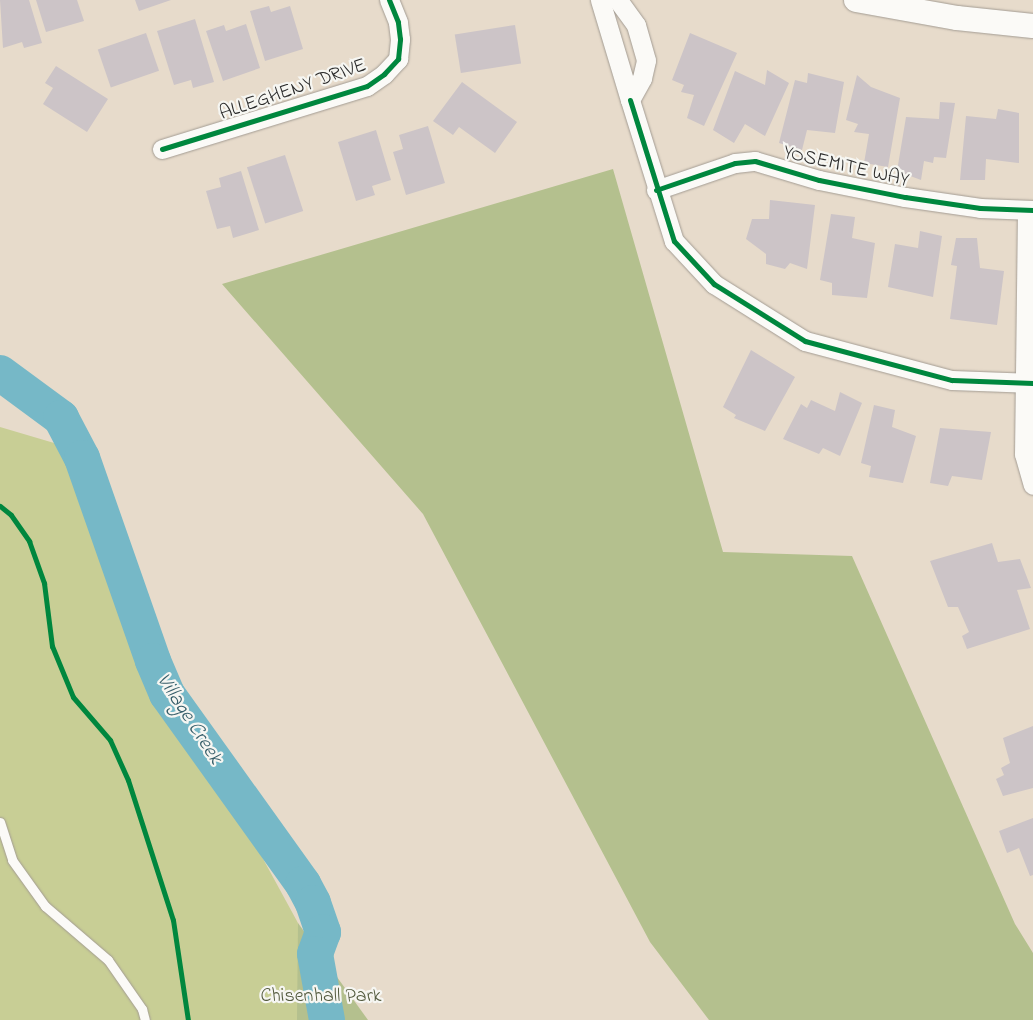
<!DOCTYPE html>
<style>
body{margin:0}
#map{position:relative;width:1033px;height:1020px;overflow:hidden;background:#e7dbcb;font-family:"Indie Flower",sans-serif}
div>[style]{position:absolute}
.green>*{inset:0;background:#c8ce95}
.forest>*{inset:0;background:#b4c08e}
.river>*{height:36px;margin:-18px;padding:0 18px;transform-origin:18px;border-radius:18px;background:#76b8c7}
.building>*{inset:0;background:#ccc4c7;transform-origin:0 0}
.roads{filter:drop-shadow(0 0 1px #a39c93) drop-shadow(0 0 1px #a39c93)}
.service>*{height:9px;margin:-4.5px;padding:0 4.5px;transform-origin:4.5px;border-radius:4.5px;background:#fbfaf7}
.minor>*{height:19px;margin:-9.5px;padding:0 9.5px;transform-origin:9.5px;border-radius:9.5px;background:#fbfaf7}
.tertiary>*{height:24px;margin:-12px;padding:0 12px;transform-origin:12px;border-radius:12px;background:#fbfaf7}
.cycleway>*{height:5px;margin:-2.5px;padding:0 2.5px;transform-origin:2.5px;border-radius:2.5px;background:#00873e}
span{translate:-50% -50%;white-space:nowrap;text-align:center;line-height:1.15;-webkit-text-stroke:4.5px #f6f6f2;paint-order:stroke}
.street-label{font-size:20px;color:#2b2b2b}
.park-label{font-size:20px;color:#52593d}
.water-label{font-size:21px;color:#355d69;font-style:italic}
</style>
<div id="map">
<div class="green">
<i style="clip-path:polygon(0 427px,71px 448px,163px 675px,298px 923px,305px 1020px,0 1020px)"></i>
</div>
<div class="forest">
<i style="clip-path:polygon(613px 169px,723px 552px,852px 556px,1015px 924px,1033px 953px,1033px 1020px,709px 1020px,650px 942px,423px 514px,222px 284px)"></i>
<i style="clip-path:polygon(298px 923px,368px 1020px,297px 1020px)"></i>
</div>
<div class="river">
<i style="left:0;top:373px;width:76px;rotate:36.4deg"></i>
<i style="left:61px;top:418px;width:45px;rotate:62.3deg"></i>
<i style="left:82px;top:458px;width:215px;rotate:70.7deg"></i>
<i style="left:153px;top:661px;width:36px;rotate:67deg"></i>
<i style="left:167px;top:694px;width:234px;rotate:54.4deg"></i>
<i style="left:303px;top:884px;width:21px;rotate:62deg"></i>
<i style="left:313px;top:903px;width:31px;rotate:71deg"></i>
<i style="left:323px;top:932px;width:23px;rotate:110deg"></i>
<i style="left:315px;top:954px;width:67px;rotate:79.7deg"></i>
</div>
<div class="building">
<i style="clip-path:polygon(0 0,29px 0,42px 43px,24px 48px,22px 42px,3px 48px)"></i>
<i style="clip-path:polygon(36px 0,77px 0,84px 21px,46px 32px)"></i>
<i style="clip-path:polygon(135px 0,171px 0,139px 11px)"></i>
<i style="clip-path:polygon(269px 6px,271px 12px,290px 6px,303px 49px,265px 61px,250px 11px)"></i>
<i style="clip-path:polygon(195px 19px,214px 82px,193px 88px,191px 80px,174px 85px,157px 31px)"></i>
<i style="clip-path:polygon(246px 24px,260px 68px,223px 81px,206px 31px,224px 25px,226px 31px)"></i>
<i style="left:515px;top:25px;width:39px;height:61px;rotate:81deg"></i>
<i style="left:146px;top:33px;width:40px;height:51px;rotate:71deg"></i>
<i style="clip-path:polygon(690px 33px,737px 53px,704px 126px,687px 118px,694px 95px,681px 92px,684px 85px,672px 80px)"></i>
<i style="clip-path:polygon(56px 66px,108px 99px,87px 132px,43px 104px,53px 88px,45px 83px)"></i>
<i style="clip-path:polygon(767px 70px,789px 83px,765px 136px,745px 124px,734px 143px,713px 130px,735px 71px,765px 85px)"></i>
<i style="clip-path:polygon(808px 73px,844px 82px,835px 133px,807px 130px,802px 150px,779px 143px,795px 80px,807px 83px)"></i>
<i style="clip-path:polygon(857px 75px,871px 87px,900px 98px,888px 167px,864px 163px,869px 134px,854px 132px,858px 124px,846px 120px)"></i>
<i style="clip-path:polygon(462px 82px,517px 122px,495px 153px,459px 127px,453px 135px,433px 121px)"></i>
<i style="clip-path:polygon(940px 102px,955px 103px,946px 158px,934px 157px,933px 163px,924px 161px,921px 180px,897px 171px,906px 117px,939px 119px)"></i>
<i style="clip-path:polygon(998px 109px,1019px 113px,1019px 163px,986px 159px,985px 180px,960px 180px,966px 116px,996px 119px)"></i>
<i style="clip-path:polygon(428px 126px,445px 183px,406px 195px,393px 152px,403px 149px,399px 135px)"></i>
<i style="clip-path:polygon(376px 130px,391px 180px,372px 186px,375px 195px,356px 201px,338px 142px)"></i>
<i style="left:285px;top:155px;width:59px;height:40px;rotate:72deg"></i>
<i style="clip-path:polygon(241px 171px,259px 230px,233px 238px,230px 226px,217px 229px,206px 191px,221px 187px,219px 178px)"></i>
<i style="clip-path:polygon(770px 200px,815px 205px,807px 269px,790px 263px,785px 269px,766px 264px,766px 254px,746px 239px,752px 219px,769px 219px)"></i>
<i style="clip-path:polygon(831px 214px,855px 217px,852px 238px,875px 243px,867px 298px,832px 295px,832px 283px,820px 280px)"></i>
<i style="clip-path:polygon(920px 231px,942px 236px,933px 297px,888px 287px,895px 244px,918px 248px)"></i>
<i style="clip-path:polygon(956px 238px,977px 238px,980px 268px,1004px 271px,997px 325px,950px 319px,957px 266px,951px 265px)"></i>
<i style="clip-path:polygon(751px 350px,795px 377px,765px 431px,734px 418px,736px 415px,723px 407px)"></i>
<i style="clip-path:polygon(840px 392px,862px 403px,840px 456px,823px 448px,819px 454px,783px 439px,801px 404px,807px 408px,811px 400px,835px 411px)"></i>
<i style="clip-path:polygon(874px 405px,895px 410px,892px 427px,916px 436px,903px 483px,869px 477px,871px 466px,861px 463px)"></i>
<i style="clip-path:polygon(940px 428px,991px 432px,982px 480px,952px 476px,948px 486px,930px 483px)"></i>
<i style="clip-path:polygon(992px 543px,998px 562px,1020px 559px,1031px 588px,1017px 590px,1030px 629px,967px 649px,962px 636px,969px 632px,958px 607px,948px 607px,930px 561px)"></i>
<i style="clip-path:polygon(1033px 726px,1033px 788px,1003px 796px,996px 779px,1004px 775px,1001px 768px,1010px 763px,1003px 738px)"></i>
<i style="clip-path:polygon(1033px 818px,1033px 875px,1030px 876px,1019px 848px,1007px 853px,999px 831px)"></i>
</div>
<div class="roads">
<div class="service">
<i style="left:0;top:822px;width:40px;rotate:72deg"></i>
<i style="left:12px;top:860px;width:57px;rotate:54.3deg"></i>
<i style="left:45px;top:906px;width:83px;rotate:40.6deg"></i>
<i style="left:108px;top:960px;width:60px;rotate:55.2deg"></i>
<i style="left:142px;top:1009px;width:11px;rotate:75deg"></i>
</div>
<div class="minor">
<i style="left:600px;top:0;width:104px;rotate:73.3deg"></i>
<i style="left:630px;top:100px;width:25px;rotate:-61deg"></i>
<i style="left:642px;top:78px;width:18px;rotate:-77deg"></i>
<i style="left:646px;top:60px;width:36px;rotate:-106deg"></i>
<i style="left:636px;top:25px;width:31px;rotate:-126deg"></i>
<i style="left:630px;top:100px;width:148px;rotate:72.7deg"></i>
<i style="left:674px;top:241px;width:59px;rotate:47.1deg"></i>
<i style="left:714px;top:284px;width:107px;rotate:32.1deg"></i>
<i style="left:805px;top:341px;width:152px;rotate:14.9deg"></i>
<i style="left:952px;top:380px;width:81px;rotate:2.1deg"></i>
<i style="left:162px;top:149px;width:214px;rotate:-17.1deg"></i>
<i style="left:367px;top:86px;width:21px;rotate:-35deg"></i>
<i style="left:384px;top:74px;width:21px;rotate:-47deg"></i>
<i style="left:398px;top:59px;width:20px;rotate:-84deg"></i>
<i style="left:400px;top:39px;width:17px;rotate:-97deg"></i>
<i style="left:398px;top:22px;width:24px;rotate:-112deg"></i>
<i style="left:656px;top:190px;width:83px;rotate:-18.9deg"></i>
<i style="left:735px;top:163px;width:20px;rotate:-6deg"></i>
<i style="left:755px;top:161px;width:67px;rotate:16.5deg"></i>
<i style="left:819px;top:180px;width:88px;rotate:11.2deg"></i>
<i style="left:905px;top:197px;width:76px;rotate:8.3deg"></i>
<i style="left:980px;top:208px;width:53px;rotate:2.2deg"></i>
<i style="left:1027px;top:210px;width:244px;rotate:90.7deg"></i>
<i style="left:1024px;top:454px;width:32px;rotate:74deg"></i>
</div>
<div class="tertiary">
<i style="left:856px;top:0;width:103px;rotate:10.1deg"></i>
<i style="left:957px;top:18px;width:76px;rotate:6deg"></i>
</div>
</div>
<div class="cycleway">
<i style="left:630px;top:100px;width:148px;rotate:72.7deg"></i>
<i style="left:674px;top:241px;width:59px;rotate:47.1deg"></i>
<i style="left:714px;top:284px;width:107px;rotate:32.1deg"></i>
<i style="left:805px;top:341px;width:152px;rotate:14.9deg"></i>
<i style="left:952px;top:380px;width:81px;rotate:2.1deg"></i>
<i style="left:162px;top:149px;width:214px;rotate:-17.1deg"></i>
<i style="left:367px;top:86px;width:21px;rotate:-35deg"></i>
<i style="left:384px;top:74px;width:21px;rotate:-47deg"></i>
<i style="left:398px;top:59px;width:20px;rotate:-84deg"></i>
<i style="left:400px;top:39px;width:17px;rotate:-97deg"></i>
<i style="left:398px;top:22px;width:24px;rotate:-112deg"></i>
<i style="left:656px;top:190px;width:83px;rotate:-18.9deg"></i>
<i style="left:735px;top:163px;width:20px;rotate:-6deg"></i>
<i style="left:755px;top:161px;width:67px;rotate:16.5deg"></i>
<i style="left:819px;top:180px;width:88px;rotate:11.2deg"></i>
<i style="left:905px;top:197px;width:76px;rotate:8.3deg"></i>
<i style="left:980px;top:208px;width:53px;rotate:2.2deg"></i>
<i style="left:0;top:506px;width:14px;rotate:39deg"></i>
<i style="left:11px;top:515px;width:32px;rotate:55deg"></i>
<i style="left:29px;top:541px;width:45px;rotate:70.3deg"></i>
<i style="left:44px;top:583px;width:64px;rotate:82.8deg"></i>
<i style="left:52px;top:646px;width:55px;rotate:67.6deg"></i>
<i style="left:73px;top:697px;width:57px;rotate:49.3deg"></i>
<i style="left:110px;top:740px;width:44px;rotate:65.8deg"></i>
<i style="left:128px;top:780px;width:147px;rotate:72.2deg"></i>
<i style="left:173px;top:920px;width:101px;rotate:81.5deg"></i>
</div>
<div class="street-label">
<span style="left:293px;top:90px;rotate:-19deg">ALLEGHENY DRIVE</span>
<span style="left:846px;top:167px;rotate:13deg">YOSEMITE WAY</span>
</div>
<div class="park-label">
<span style="left:321px;top:996px">Chisenhall Park</span>
</div>
<div class="water-label">
<span style="left:189px;top:719px;rotate:57deg">Village Creek</span>
</div>
</div>
